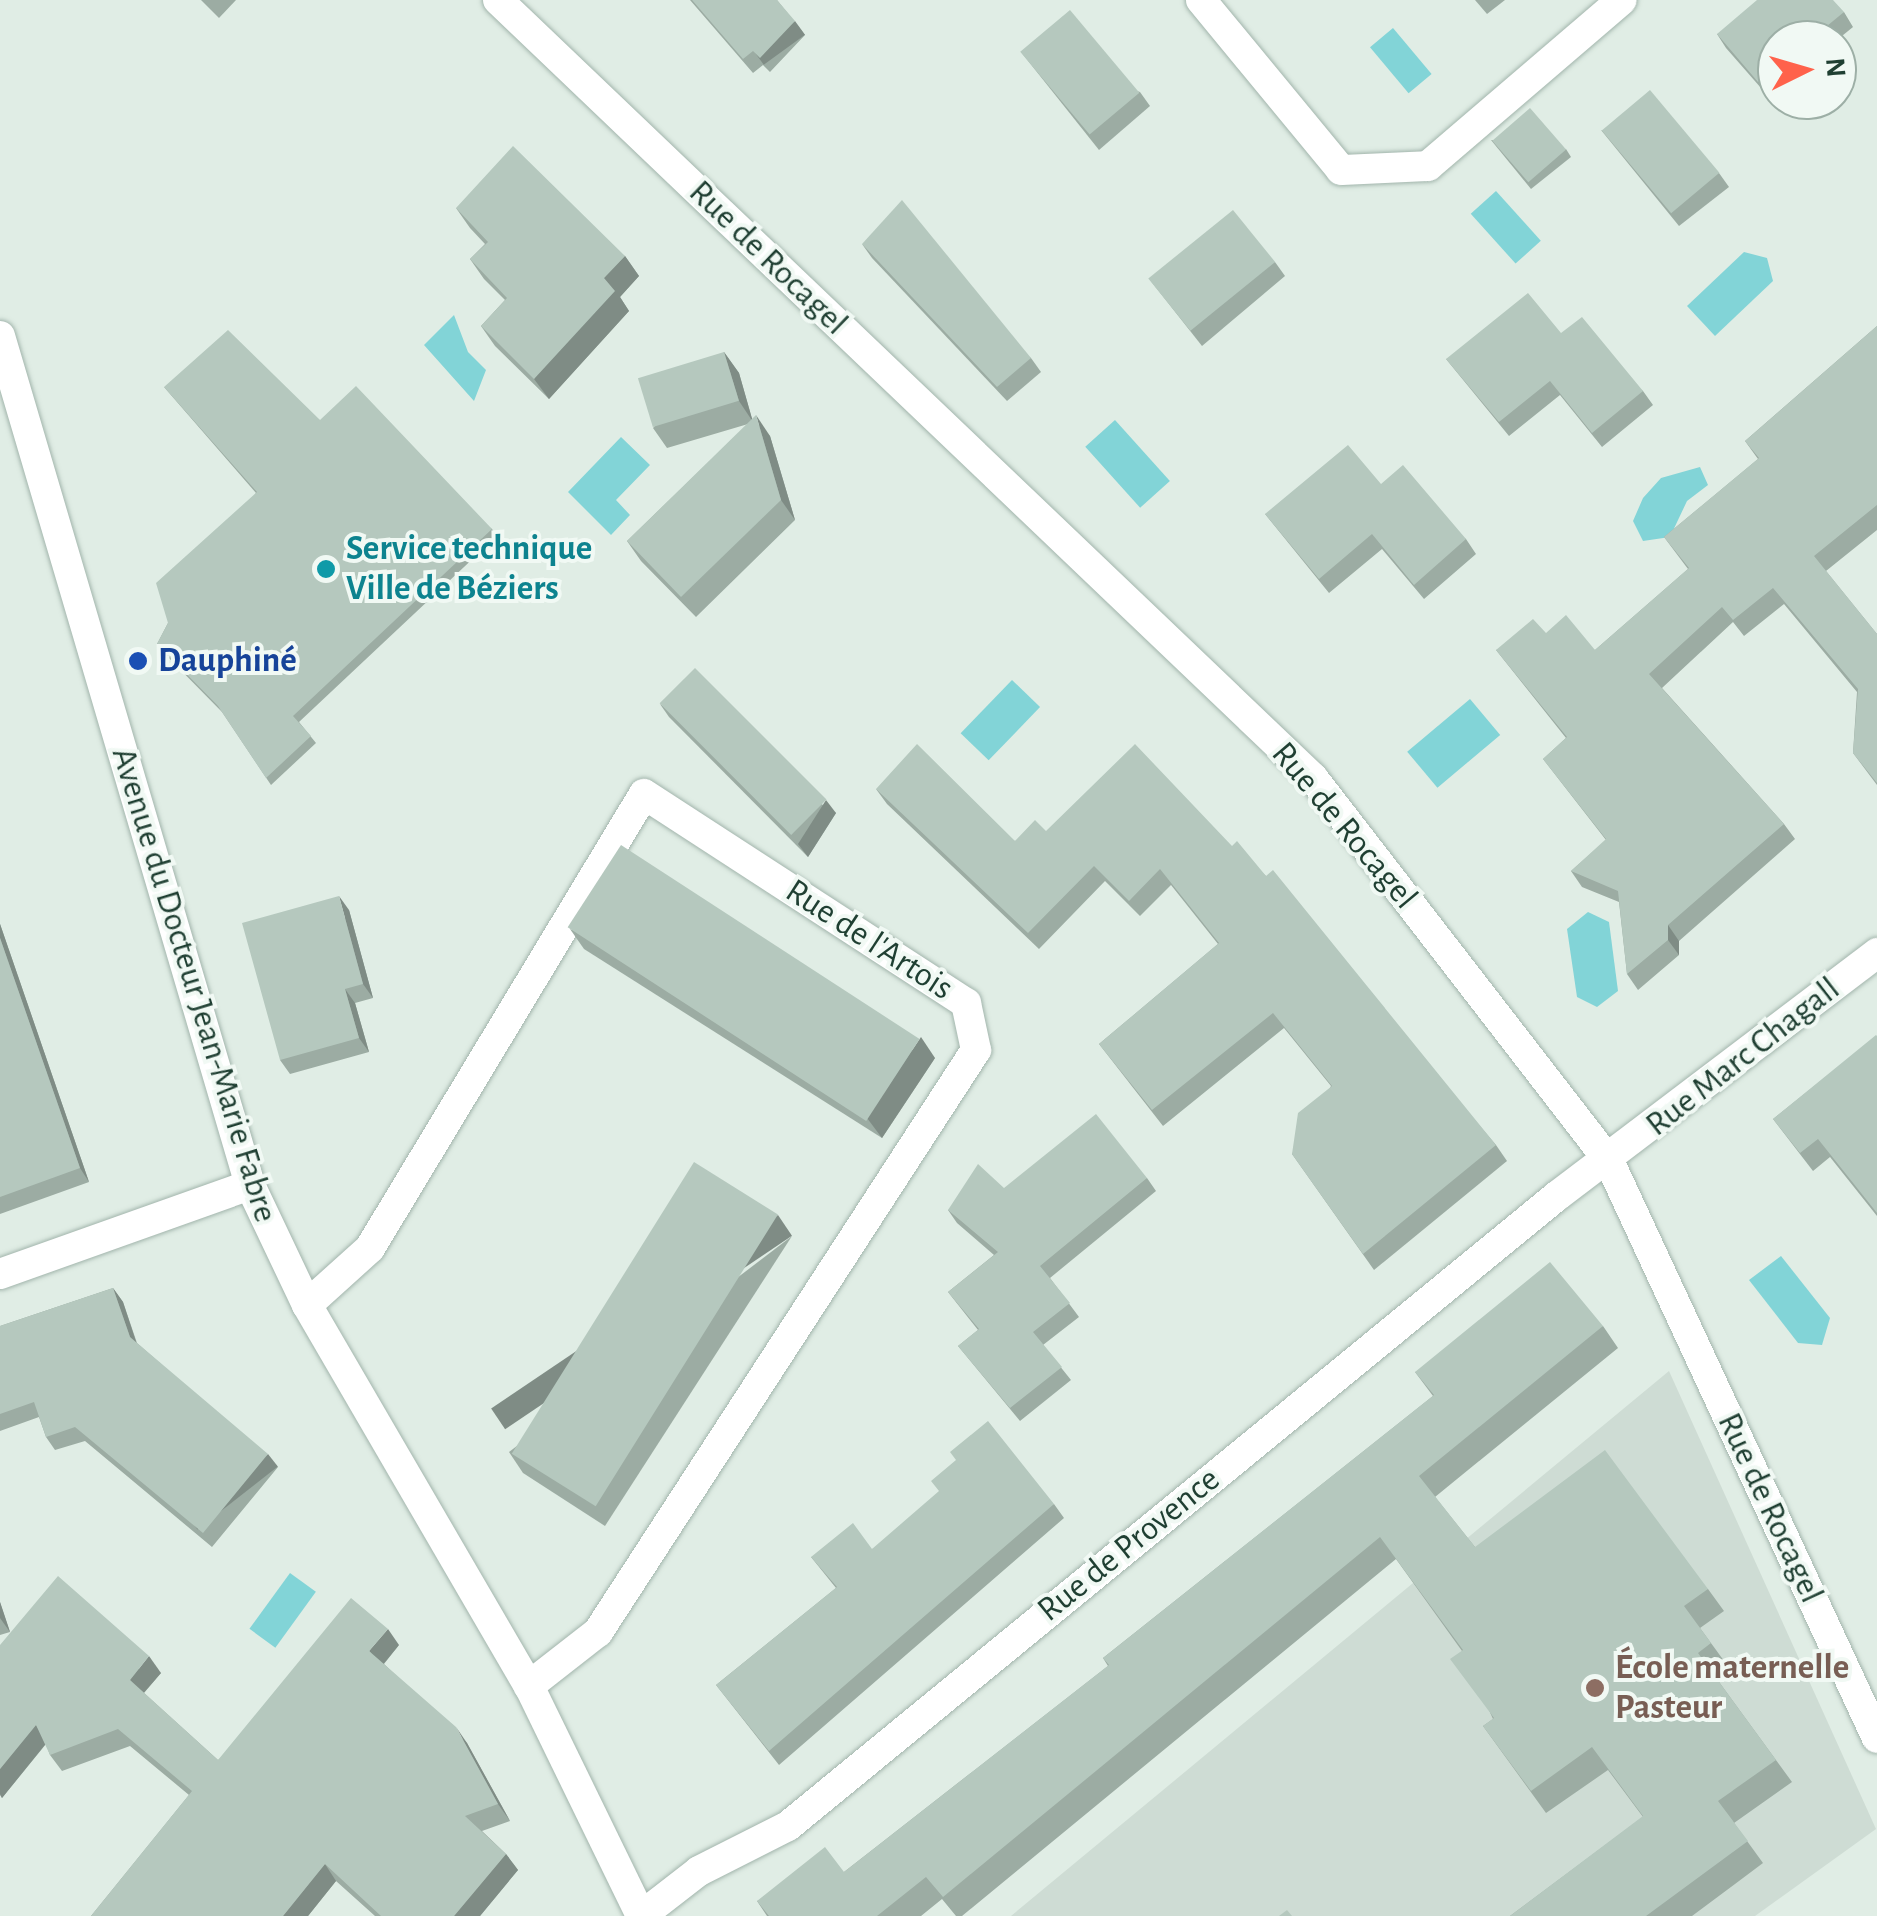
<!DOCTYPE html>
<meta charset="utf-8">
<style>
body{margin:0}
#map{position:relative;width:1877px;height:1916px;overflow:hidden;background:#e0ede5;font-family:"Alegreya Sans",sans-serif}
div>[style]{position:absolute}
.built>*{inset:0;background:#cedcd4}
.water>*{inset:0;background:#82d4d7;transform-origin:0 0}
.roads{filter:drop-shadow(0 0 2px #a2b5ac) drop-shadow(0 0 2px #a2b5ac)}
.minor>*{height:30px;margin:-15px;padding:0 15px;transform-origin:15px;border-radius:15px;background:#fff}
.tertiary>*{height:30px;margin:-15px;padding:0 15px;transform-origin:15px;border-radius:15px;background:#fff}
.wall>*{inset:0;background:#9caca3}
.shaded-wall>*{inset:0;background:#7f8c85;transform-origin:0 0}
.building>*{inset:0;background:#b5c8be;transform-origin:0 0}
.dots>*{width:28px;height:28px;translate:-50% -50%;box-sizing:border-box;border:5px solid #f1f9f4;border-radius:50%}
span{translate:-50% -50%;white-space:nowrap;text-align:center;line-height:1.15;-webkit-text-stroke:8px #f1f9f4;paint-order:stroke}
.street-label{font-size:35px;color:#1f3f32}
.culture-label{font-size:35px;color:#0d838f;font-weight:700}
.left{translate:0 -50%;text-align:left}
.transit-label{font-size:35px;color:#164399;font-weight:700}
.education-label{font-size:35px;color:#785e54;font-weight:700}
.north{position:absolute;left:1757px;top:20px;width:100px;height:100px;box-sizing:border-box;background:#f1f9f4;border:2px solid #9dafa6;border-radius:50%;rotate:85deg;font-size:28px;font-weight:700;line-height:40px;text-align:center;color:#1f3f32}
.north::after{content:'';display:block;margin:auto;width:35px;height:45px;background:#ff624b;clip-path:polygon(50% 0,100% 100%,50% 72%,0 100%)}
</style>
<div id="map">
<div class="built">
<i style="clip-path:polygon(1669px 1371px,1876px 1829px,1755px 1916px,1011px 1916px)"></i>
</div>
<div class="water">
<i style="left:1393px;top:28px;width:60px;height:30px;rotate:50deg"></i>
<i style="left:1496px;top:191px;width:67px;height:34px;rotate:48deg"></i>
<i style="clip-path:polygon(1744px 252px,1767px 258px,1773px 281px,1715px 336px,1687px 306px)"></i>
<i style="clip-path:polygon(454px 315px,468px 352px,486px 370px,474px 401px,424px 345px)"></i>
<i style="left:1115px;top:420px;width:82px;height:40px;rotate:48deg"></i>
<i style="clip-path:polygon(621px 437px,650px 465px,616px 500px,630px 515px,611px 535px,568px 492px)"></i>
<i style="clip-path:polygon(1700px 467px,1708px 485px,1687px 501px,1670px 537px,1643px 541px,1633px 521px,1643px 498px,1661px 478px)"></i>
<i style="left:1012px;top:680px;width:39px;height:74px;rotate:44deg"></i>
<i style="left:1470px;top:699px;width:47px;height:82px;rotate:50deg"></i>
<i style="clip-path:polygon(1588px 912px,1609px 922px,1618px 991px,1597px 1007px,1577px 997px,1567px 929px)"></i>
<i style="clip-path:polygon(1781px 1256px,1830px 1318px,1822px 1345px,1798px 1343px,1749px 1280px)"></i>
<i style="left:290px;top:1573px;width:32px;height:69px;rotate:36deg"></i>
</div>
<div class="roads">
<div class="minor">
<i style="left:498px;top:0;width:1127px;rotate:43.67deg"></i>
<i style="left:1313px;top:778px;width:484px;rotate:52.3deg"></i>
<i style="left:1609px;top:1161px;width:636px;rotate:65.09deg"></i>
<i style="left:1201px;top:0;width:220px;rotate:50.5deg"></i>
<i style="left:1341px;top:170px;width:87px;rotate:-2.6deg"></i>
<i style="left:1428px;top:166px;width:255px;rotate:-40.6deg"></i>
<i style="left:0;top:1274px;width:265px;rotate:-19.6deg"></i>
<i style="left:307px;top:1305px;width:85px;rotate:-42.1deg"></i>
<i style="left:370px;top:1248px;width:530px;rotate:-58.89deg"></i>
<i style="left:644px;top:794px;width:384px;rotate:33deg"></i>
<i style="left:966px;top:1003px;width:48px;rotate:78deg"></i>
<i style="left:976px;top:1050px;width:694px;rotate:123deg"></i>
<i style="left:598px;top:1632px;width:88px;rotate:142deg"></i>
<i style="left:641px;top:1916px;width:73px;rotate:-37.8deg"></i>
<i style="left:699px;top:1871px;width:100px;rotate:-26.8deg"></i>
<i style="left:788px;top:1826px;width:994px;rotate:-39.33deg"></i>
<i style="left:1557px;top:1196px;width:402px;rotate:-37.2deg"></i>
</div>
<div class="tertiary">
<i style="left:0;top:336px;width:885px;rotate:73.59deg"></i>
<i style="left:250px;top:1185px;width:133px;rotate:64.6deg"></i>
<i style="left:307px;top:1305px;width:441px;rotate:59.8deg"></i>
<i style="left:529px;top:1686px;width:256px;rotate:64deg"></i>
</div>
</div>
<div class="wall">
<i style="clip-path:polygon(201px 0,236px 0,219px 18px)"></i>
<i style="clip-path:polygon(690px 0,777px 0,805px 35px,770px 72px,763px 65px,753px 73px)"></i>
<i style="clip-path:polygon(1475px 0,1505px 0,1487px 14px)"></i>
<i style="clip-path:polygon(1844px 12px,1853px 27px,1837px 40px,1777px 40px,1777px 89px,1768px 96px,1726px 48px,1717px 34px)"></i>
<i style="clip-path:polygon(1021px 52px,1140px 92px,1150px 106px,1099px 150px)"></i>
<i style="clip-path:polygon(1601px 130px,1719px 173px,1729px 187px,1679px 226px)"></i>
<i style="clip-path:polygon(1491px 140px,1566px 149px,1571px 157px,1531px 189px)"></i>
<i style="clip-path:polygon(456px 208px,625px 256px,639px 276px,620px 297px,629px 311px,549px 399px,495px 346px,481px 326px,505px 300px,484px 279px,470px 259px,485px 244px,470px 228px)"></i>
<i style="clip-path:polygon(862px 244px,1031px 358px,1041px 372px,1007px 401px,872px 258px)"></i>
<i style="clip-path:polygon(1275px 262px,1285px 276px,1202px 346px,1150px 280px)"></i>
<i style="clip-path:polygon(1877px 326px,1877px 530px,1826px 571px,1877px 634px,1877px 785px,1853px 753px,1857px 692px,1784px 604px,1744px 636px,1733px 622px,1662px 688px,1784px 824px,1795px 839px,1679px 941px,1679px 955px,1638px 990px,1627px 974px,1619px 902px,1582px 887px,1571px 871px,1606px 840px,1543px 759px,1566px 738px,1496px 650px,1546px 633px,1595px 650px,1688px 569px,1664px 537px,1758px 459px,1745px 441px)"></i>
<i style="clip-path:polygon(1561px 333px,1643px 391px,1653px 405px,1602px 447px,1560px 395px,1509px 436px,1446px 359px)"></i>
<i style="clip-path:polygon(724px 352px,739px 373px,752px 419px,770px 436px,795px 520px,696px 617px,641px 561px,627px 541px,748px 424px,667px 448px,653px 428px)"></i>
<i style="clip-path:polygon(164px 387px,320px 420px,492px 529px,497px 536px,299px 722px,316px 743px,271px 785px,222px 712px,162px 651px,157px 644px,168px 623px,256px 493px)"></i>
<i style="clip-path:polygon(1381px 484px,1466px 539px,1476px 554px,1424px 599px,1382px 549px,1329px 593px,1265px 514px)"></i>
<i style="clip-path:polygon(660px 704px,836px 813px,808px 857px,669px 717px)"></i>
<i style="clip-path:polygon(876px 789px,1015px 841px,1046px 831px,1232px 846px,1266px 876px,1496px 1145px,1507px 1161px,1374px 1270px,1292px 1154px,1331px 1086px,1284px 1028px,1163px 1126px,1099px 1044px,1218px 944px,1171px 885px,1140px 916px,1105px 881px,1039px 949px,887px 804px)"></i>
<i style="clip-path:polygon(349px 910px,373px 998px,355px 1003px,369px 1052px,290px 1074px,280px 1060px)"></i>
<i style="clip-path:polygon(0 924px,89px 1182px,0 1214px)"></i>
<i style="clip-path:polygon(570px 929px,935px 1058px,882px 1138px,584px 949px)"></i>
<i style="clip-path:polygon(1877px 1036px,1877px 1216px,1830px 1157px,1813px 1171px,1773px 1119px)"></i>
<i style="clip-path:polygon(1147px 1178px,1156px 1191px,1050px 1278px,1079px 1317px,1043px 1345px,1071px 1380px,1020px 1421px,958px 1346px,978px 1330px,948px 1292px,994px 1255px,957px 1223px,948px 1210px,1004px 1188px)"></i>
<i style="clip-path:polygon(792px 1236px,605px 1526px,523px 1473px,509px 1452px)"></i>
<i style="clip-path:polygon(113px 1288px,123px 1302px,137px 1343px,278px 1467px,212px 1547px,85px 1441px,55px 1450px,46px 1437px,39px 1417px,0 1431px,0 1326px)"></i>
<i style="clip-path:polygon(1603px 1326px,1618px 1348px,1435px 1497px,1475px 1547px,1708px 1589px,1724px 1611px,1700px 1628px,1727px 1665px,1714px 1675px,1792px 1782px,1734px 1823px,1763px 1863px,1692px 1916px,1510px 1916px,1643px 1817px,1608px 1770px,1546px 1813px,1483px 1726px,1493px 1719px,1462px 1651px,1396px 1559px,962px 1916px,956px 1916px,942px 1899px,921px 1916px,767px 1916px,757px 1901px,844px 1872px,1108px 1666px,1103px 1658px,1433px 1396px,1415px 1372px)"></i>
<i style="clip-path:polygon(1054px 1504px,1064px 1518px,779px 1765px,716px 1685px,836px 1588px,811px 1557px,872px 1549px)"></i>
<i style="clip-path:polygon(0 1602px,10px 1632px,0 1635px)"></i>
<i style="clip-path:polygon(0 1645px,161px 1673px,144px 1693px,218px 1760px,399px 1645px,384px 1664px,467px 1743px,510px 1821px,482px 1831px,506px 1854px,518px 1870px,480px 1916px,375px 1916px,336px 1881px,308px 1916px,91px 1916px,189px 1795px,130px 1746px,62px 1771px,50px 1755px,46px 1744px,2px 1798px,0 1795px)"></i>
</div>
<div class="shaded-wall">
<i style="left:795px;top:21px;width:17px;height:51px;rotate:54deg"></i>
<i style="clip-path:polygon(625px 256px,639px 276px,620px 297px,629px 311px,549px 399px,534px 379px,604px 278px)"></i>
<i style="clip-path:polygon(724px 352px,739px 373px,753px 422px,739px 401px)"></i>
<i style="clip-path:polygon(756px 415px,770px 436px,795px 520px,781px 500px)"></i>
<i style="clip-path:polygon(826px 800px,836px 813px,808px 857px,798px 844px)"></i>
<i style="clip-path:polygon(339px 896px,349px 910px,373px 998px,363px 984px)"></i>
<i style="clip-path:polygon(0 924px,89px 1182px,80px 1168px,0 938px)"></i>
<i style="clip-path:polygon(1668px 925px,1679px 941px,1679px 955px,1668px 940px)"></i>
<i style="clip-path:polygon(345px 989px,355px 1003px,369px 1052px,359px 1038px)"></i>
<i style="clip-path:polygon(921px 1037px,935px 1058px,882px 1138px,867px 1118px)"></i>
<i style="left:778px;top:1215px;width:25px;height:346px;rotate:56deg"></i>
<i style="clip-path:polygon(113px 1288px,123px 1302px,139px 1351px,130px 1337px)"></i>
<i style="left:268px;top:1454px;width:16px;height:102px;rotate:52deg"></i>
<i style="clip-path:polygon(0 1602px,10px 1632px,0 1618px)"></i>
<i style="clip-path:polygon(388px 1629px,399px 1645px,381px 1667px,369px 1651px)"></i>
<i style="clip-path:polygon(149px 1656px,161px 1673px,141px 1696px,130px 1680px)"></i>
<i style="clip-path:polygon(36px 1725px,48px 1741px,2px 1798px,0 1794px,0 1769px)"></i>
<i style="clip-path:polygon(456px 1727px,467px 1743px,510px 1821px,498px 1804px)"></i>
<i style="clip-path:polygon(506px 1854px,518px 1870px,480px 1916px,454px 1916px)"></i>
<i style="clip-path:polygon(325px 1864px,336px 1881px,308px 1916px,283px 1916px)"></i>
</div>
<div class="building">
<i style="clip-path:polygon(692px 0,777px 0,795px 21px,760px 58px,753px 51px,743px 59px)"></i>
<i style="clip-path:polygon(1757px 0,1833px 0,1844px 12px,1810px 40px,1777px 40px,1777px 66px,1758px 82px,1717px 34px)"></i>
<i style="left:1070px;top:10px;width:108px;height:65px;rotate:50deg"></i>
<i style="left:1650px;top:90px;width:108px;height:63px;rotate:50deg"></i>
<i style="left:1530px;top:108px;width:55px;height:50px;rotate:49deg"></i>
<i style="clip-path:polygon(513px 146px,625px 256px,604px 278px,615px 291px,534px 379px,481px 326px,507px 298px,470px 259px,488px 242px,456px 208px)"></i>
<i style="clip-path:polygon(902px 200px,1031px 358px,997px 387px,862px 244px)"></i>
<i style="left:1233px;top:210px;width:67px;height:109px;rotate:51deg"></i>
<i style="clip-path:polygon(1528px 293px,1561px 333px,1582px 317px,1643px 391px,1592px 433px,1550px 381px,1499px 422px,1446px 359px)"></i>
<i style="clip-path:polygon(1877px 326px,1877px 505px,1814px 556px,1877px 634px,1877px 783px,1853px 753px,1858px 689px,1773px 588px,1733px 620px,1722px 607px,1649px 674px,1784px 824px,1668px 925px,1668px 940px,1627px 974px,1618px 891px,1571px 871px,1606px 839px,1543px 759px,1567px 737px,1496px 650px,1533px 619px,1546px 633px,1566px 615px,1595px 650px,1689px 568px,1664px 537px,1759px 458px,1745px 441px)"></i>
<i style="clip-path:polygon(228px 330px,320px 420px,356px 386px,492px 529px,293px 716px,311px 736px,266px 778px,218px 706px,157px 644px,168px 623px,156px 583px,257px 492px,164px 387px)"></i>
<i style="left:724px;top:352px;width:51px;height:90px;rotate:73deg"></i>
<i style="clip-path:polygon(756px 415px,781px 500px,681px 597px,627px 541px)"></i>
<i style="clip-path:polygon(1348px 445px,1381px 484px,1403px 465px,1466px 539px,1414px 585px,1372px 534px,1319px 579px,1265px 514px)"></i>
<i style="left:695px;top:668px;width:186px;height:50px;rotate:45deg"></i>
<i style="clip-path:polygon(917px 744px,1015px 841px,1035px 820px,1046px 831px,1135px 744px,1232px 846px,1237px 841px,1266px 876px,1273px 870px,1496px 1145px,1363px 1254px,1292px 1154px,1298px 1113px,1332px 1086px,1273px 1013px,1152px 1110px,1099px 1044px,1219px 943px,1160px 869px,1129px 901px,1094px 866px,1028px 933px,876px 789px)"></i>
<i style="left:621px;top:845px;width:356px;height:98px;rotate:33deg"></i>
<i style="clip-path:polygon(339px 896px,363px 984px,345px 989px,359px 1038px,280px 1060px,242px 923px)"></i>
<i style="clip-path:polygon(0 938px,80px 1168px,0 1197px)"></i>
<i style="clip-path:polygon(1876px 1035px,1877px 1036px,1877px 1213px,1818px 1139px,1800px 1153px,1773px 1119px)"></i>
<i style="clip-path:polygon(1096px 1114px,1147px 1178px,1040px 1266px,1070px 1303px,1033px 1332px,1062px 1367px,1010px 1408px,958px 1346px,979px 1329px,948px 1292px,998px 1252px,948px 1210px,978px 1164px,1004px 1188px)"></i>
<i style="left:694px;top:1162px;width:99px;height:344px;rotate:32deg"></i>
<i style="clip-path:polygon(1550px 1262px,1603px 1326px,1419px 1476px,1475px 1547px,1605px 1450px,1708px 1589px,1684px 1606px,1711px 1643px,1698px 1653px,1776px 1760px,1718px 1801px,1748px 1841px,1646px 1916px,1510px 1916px,1643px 1816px,1592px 1747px,1531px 1791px,1483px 1726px,1494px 1718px,1450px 1659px,1463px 1650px,1380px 1537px,943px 1897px,926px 1877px,877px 1916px,769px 1916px,757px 1901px,825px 1847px,844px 1872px,1109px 1665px,1103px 1658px,1434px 1395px,1415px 1372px)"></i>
<i style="clip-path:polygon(113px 1288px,130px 1337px,268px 1454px,203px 1533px,75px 1427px,46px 1437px,34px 1402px,0 1414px,0 1326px)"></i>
<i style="clip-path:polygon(988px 1421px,1054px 1504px,769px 1751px,716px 1685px,837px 1587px,811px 1557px,853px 1523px,872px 1549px,939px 1491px,931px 1481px,956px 1460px,950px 1452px)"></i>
<i style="clip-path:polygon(58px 1576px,149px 1656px,130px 1680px,218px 1760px,351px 1598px,388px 1629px,369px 1651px,456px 1727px,498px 1804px,465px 1816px,506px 1854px,454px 1916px,381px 1916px,325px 1864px,283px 1916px,91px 1916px,192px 1791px,118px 1729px,50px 1755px,36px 1725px,0 1769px,0 1645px)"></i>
<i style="clip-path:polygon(1287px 1910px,1292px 1916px,1279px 1916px)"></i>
</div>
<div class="dots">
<i style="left:326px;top:569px;background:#0f9aa8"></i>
<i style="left:138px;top:661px;background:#1a4fb4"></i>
<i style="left:1595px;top:1688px;background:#8d6e63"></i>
</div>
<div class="street-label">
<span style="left:768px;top:258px;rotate:44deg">Rue de Rocagel</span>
<span style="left:1344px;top:826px;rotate:50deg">Rue de Rocagel</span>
<span style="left:869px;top:940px;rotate:33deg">Rue de l'Artois</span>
<span style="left:194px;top:985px;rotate:73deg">Avenue du Docteur Jean-Marie Fabre</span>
<span style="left:1743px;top:1057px;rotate:-38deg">Rue Marc Chagall</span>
<span style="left:1770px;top:1508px;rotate:65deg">Rue de Rocagel</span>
<span style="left:1129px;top:1545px;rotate:-39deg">Rue de Provence</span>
</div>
<div class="culture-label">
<span class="left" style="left:346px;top:569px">Service technique<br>Ville de Béziers</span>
</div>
<div class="transit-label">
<span class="left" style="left:158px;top:661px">Dauphiné</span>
</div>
<div class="education-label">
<span class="left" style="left:1615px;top:1688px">École maternelle<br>Pasteur</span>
</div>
<div class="north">N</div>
</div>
